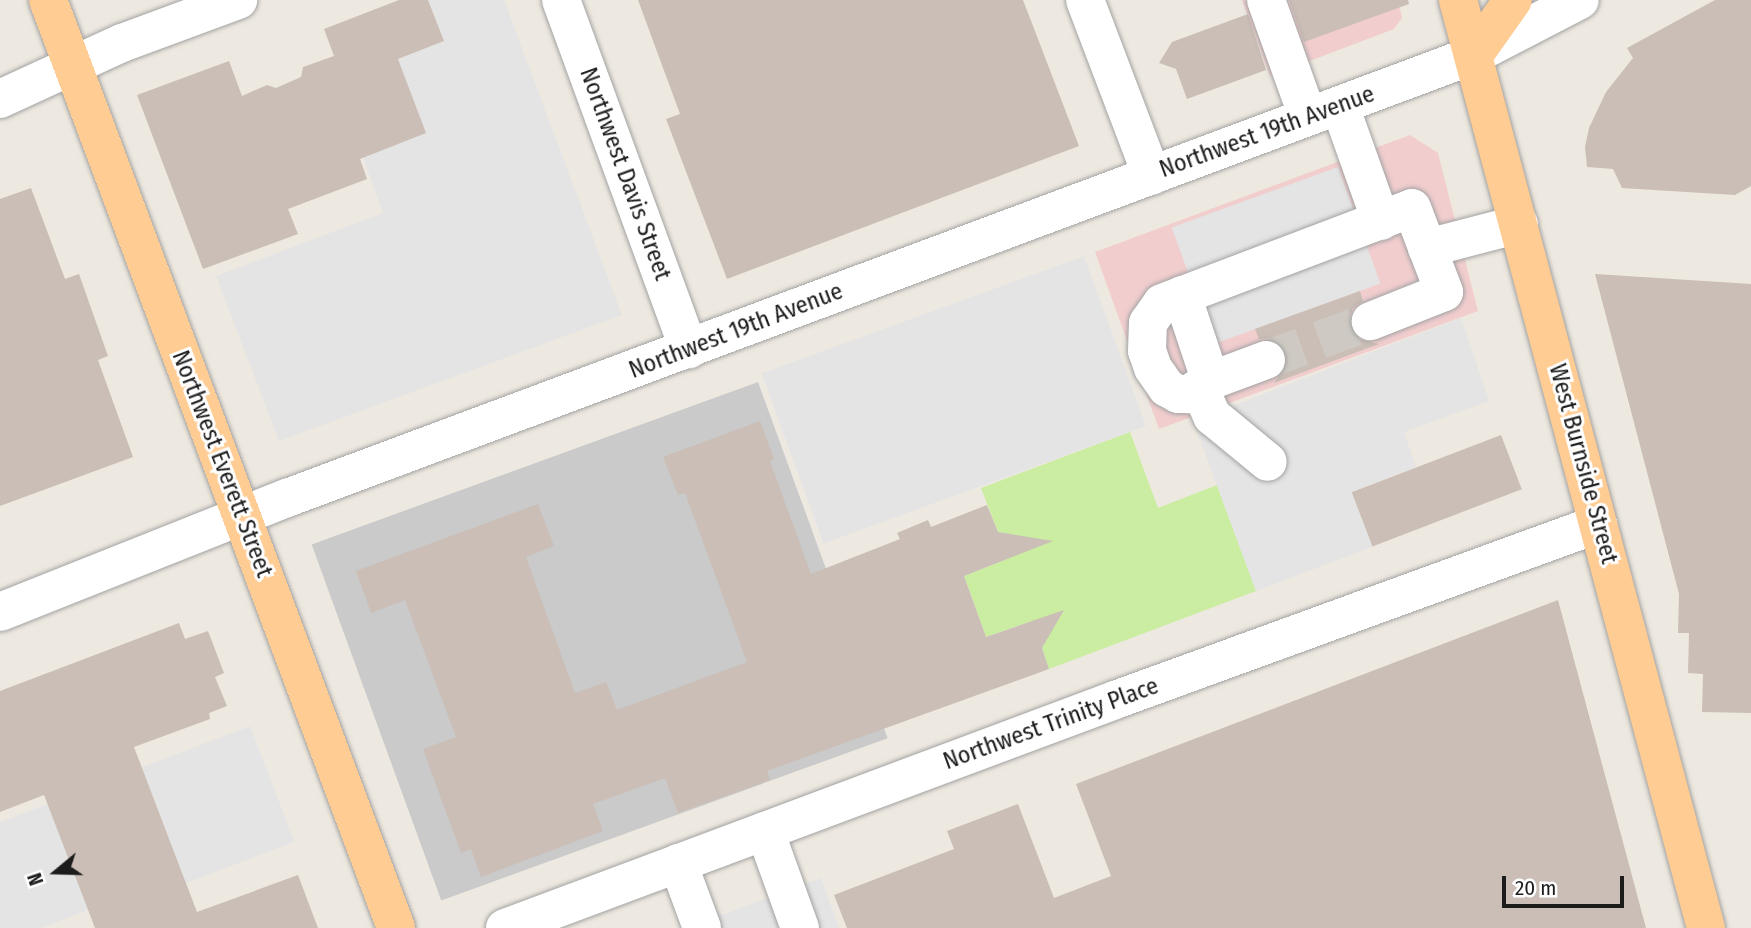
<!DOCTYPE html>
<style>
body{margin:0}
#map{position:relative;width:1751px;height:928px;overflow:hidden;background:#eee9e0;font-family:"Fira Sans Condensed",sans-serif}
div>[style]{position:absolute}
.commercial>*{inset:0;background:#f1cdce}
.religious>*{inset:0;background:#cacaca;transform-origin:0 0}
.grass>*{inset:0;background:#caeda1}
.parking>*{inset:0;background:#e4e4e4;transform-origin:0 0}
.building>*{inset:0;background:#cabeb6;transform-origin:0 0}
.minor-tunnel>*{height:38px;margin-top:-19px;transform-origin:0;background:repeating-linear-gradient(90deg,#cecac3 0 38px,transparent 0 57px)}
.roads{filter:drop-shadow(0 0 2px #a3a3a3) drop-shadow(0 0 2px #a3a3a3)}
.minor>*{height:38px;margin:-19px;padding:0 19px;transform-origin:19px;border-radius:19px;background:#fff}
.major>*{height:38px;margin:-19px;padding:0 19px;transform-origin:19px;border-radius:19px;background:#ffcc94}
span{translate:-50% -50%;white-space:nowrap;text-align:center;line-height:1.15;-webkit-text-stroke:6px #fff;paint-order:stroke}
.street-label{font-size:24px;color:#1c1c1c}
.north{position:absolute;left:21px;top:837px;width:70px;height:70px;-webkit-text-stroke:5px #fff;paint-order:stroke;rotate:251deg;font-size:19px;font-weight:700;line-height:28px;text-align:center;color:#1c1c1c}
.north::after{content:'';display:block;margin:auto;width:24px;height:32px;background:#1c1c1c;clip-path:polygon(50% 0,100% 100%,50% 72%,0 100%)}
.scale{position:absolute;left:1502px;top:876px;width:122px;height:32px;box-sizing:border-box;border:4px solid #1c1c1c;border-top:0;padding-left:9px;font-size:21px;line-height:24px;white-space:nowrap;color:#1c1c1c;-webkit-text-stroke:5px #fff;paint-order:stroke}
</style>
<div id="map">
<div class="commercial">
<i style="clip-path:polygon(1242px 0,1398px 0,1402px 18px,1394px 29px,1270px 76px)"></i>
<i style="clip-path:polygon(1410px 135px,1438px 153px,1478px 311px,1159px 429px,1095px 252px)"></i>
</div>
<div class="religious">
<i style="left:758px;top:382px;width:379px;height:475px;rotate:70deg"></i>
</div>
<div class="grass">
<i style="clip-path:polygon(1130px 432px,1158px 508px,1217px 485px,1256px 591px,1049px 669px,1042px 648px,1047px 639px,1043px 624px,1032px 621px,986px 637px,964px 576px,1007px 559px,1014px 551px,1008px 534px,998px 532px,981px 488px)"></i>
</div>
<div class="parking">
<i style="clip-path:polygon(428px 0,504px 0,622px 315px,279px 441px,216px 276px,383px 213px,363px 157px,426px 133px,398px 59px,444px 41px)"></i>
<i style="left:1338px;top:167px;width:124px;height:177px;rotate:70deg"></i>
<i style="left:1084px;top:256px;width:181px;height:343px;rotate:70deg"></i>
<i style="clip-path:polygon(1461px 318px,1489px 401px,1404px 432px,1416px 467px,1351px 492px,1372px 547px,1256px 591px,1193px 421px)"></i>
<i style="left:250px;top:726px;width:124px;height:116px;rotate:69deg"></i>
<i style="clip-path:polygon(48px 804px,88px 910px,41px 928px,0 928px,0 822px)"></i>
<i style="clip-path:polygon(821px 878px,839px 928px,687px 928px)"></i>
</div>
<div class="building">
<i style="clip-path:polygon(399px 0,428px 0,444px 41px,398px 59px,426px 133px,360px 159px,367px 179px,288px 209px,298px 234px,203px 269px,137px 95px,229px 61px,242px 96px,267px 85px,276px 88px,301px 77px,303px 67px,334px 56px,324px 29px)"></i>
<i style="clip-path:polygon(638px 0,1023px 0,1079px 146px,727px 279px,666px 119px,680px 114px)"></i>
<i style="clip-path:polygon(1289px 0,1408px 0,1409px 4px,1304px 42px)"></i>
<i style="clip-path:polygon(1715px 0,1751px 0,1751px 186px,1735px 195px,1622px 188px,1613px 169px,1587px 167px,1585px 147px,1589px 128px,1606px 92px,1633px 58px,1627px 48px)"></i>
<i style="clip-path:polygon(1248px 14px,1266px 70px,1187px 99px,1176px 69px,1159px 63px,1172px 42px)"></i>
<i style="clip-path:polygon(31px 188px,65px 279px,79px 274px,108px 356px,98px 360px,133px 457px,0 506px,0 199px)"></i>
<i style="clip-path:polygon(1595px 274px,1751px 284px,1751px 713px,1702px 712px,1703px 674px,1688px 673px,1689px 633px,1678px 633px,1679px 594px)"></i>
<i style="clip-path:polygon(1360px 291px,1363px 301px,1353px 308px,1349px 319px,1351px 328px,1358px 339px,1379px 344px,1274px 383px,1287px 364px,1287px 353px,1279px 343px,1269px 338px,1259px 339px,1255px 329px)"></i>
<i style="clip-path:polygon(760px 421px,774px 459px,770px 461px,811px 574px,900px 539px,897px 533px,928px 520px,931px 527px,987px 505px,998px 532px,1053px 541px,964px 576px,986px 637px,1064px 610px,1042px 648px,1049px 669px,767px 771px,770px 780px,678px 813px,665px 778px,593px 804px,603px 831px,481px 877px,471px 849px,461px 853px,423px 749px,456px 737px,405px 600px,371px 613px,356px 571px,538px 504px,554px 546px,526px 557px,575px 693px,606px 682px,617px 710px,747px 662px,685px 493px,678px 495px,663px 457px)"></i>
<i style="left:1501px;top:435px;width:58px;height:160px;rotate:69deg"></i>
<i style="clip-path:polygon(1558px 600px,1646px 928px,847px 928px,834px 895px,954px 849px,947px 831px,1018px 804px,1054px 898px,1111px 876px,1076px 784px)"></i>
<i style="clip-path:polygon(179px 623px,185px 639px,208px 631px,224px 673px,215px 677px,227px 706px,209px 713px,210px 719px,134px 747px,197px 912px,298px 875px,318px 928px,95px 928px,44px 795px,0 812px,0 691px)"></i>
</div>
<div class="minor-tunnel">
<i style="left:1266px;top:360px;width:112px;rotate:-20.4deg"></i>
</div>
<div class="roads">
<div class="minor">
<i style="left:561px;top:0;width:372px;rotate:69.9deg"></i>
<i style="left:1085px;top:0;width:188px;rotate:69.2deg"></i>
<i style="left:1266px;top:0;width:124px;rotate:70.3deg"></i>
<i style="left:0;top:99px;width:134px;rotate:-24.7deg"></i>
<i style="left:122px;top:43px;width:124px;rotate:-20.3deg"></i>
<i style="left:1340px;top:106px;width:122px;rotate:70.4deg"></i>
<i style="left:1427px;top:248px;width:95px;rotate:-14.6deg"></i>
<i style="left:1182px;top:295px;width:79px;rotate:71.6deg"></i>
<i style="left:1207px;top:370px;width:12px;rotate:90deg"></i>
<i style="left:1266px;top:360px;width:63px;rotate:159.6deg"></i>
<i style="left:1207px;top:382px;width:22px;rotate:146deg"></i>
<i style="left:1189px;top:394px;width:11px;rotate:180deg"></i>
<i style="left:1178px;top:394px;width:13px;rotate:-151deg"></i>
<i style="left:1167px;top:388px;width:24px;rotate:-125deg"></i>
<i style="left:1153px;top:368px;width:18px;rotate:-109deg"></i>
<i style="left:1147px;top:351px;width:28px;rotate:-88deg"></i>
<i style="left:1148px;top:323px;width:24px;rotate:-55deg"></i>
<i style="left:1162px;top:303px;width:267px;rotate:-20.8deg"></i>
<i style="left:1412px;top:208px;width:90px;rotate:69.1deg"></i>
<i style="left:1444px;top:292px;width:79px;rotate:158.3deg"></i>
<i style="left:1200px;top:389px;width:30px;rotate:66deg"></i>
<i style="left:1212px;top:416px;width:72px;rotate:39.4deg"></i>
<i style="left:0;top:612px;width:309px;rotate:-21.7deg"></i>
<i style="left:287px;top:498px;width:1267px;rotate:-20.47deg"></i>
<i style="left:1474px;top:55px;width:119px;rotate:-27.4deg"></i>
<i style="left:765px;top:831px;width:103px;rotate:70.2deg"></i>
<i style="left:678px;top:863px;width:69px;rotate:69.7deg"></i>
<i style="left:505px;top:928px;width:651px;rotate:-20.49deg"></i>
<i style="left:1115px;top:700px;width:514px;rotate:-20.02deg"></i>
</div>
<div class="major">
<i style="left:48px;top:0;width:991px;rotate:69.44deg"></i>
<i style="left:1458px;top:0;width:961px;rotate:75.04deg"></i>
<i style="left:1474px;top:55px;width:67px;rotate:-54.7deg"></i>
</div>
</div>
<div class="street-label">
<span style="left:1267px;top:132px;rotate:-20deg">Northwest 19th Avenue</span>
<span style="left:625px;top:174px;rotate:70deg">Northwest Davis Street</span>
<span style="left:736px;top:331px;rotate:-21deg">Northwest 19th Avenue</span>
<span style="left:222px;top:464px;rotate:69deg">Northwest Everett Street</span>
<span style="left:1583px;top:464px;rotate:75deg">West Burnside Street</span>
<span style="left:1051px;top:724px;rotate:-20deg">Northwest Trinity Place</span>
</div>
<div class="north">N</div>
<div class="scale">20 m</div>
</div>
